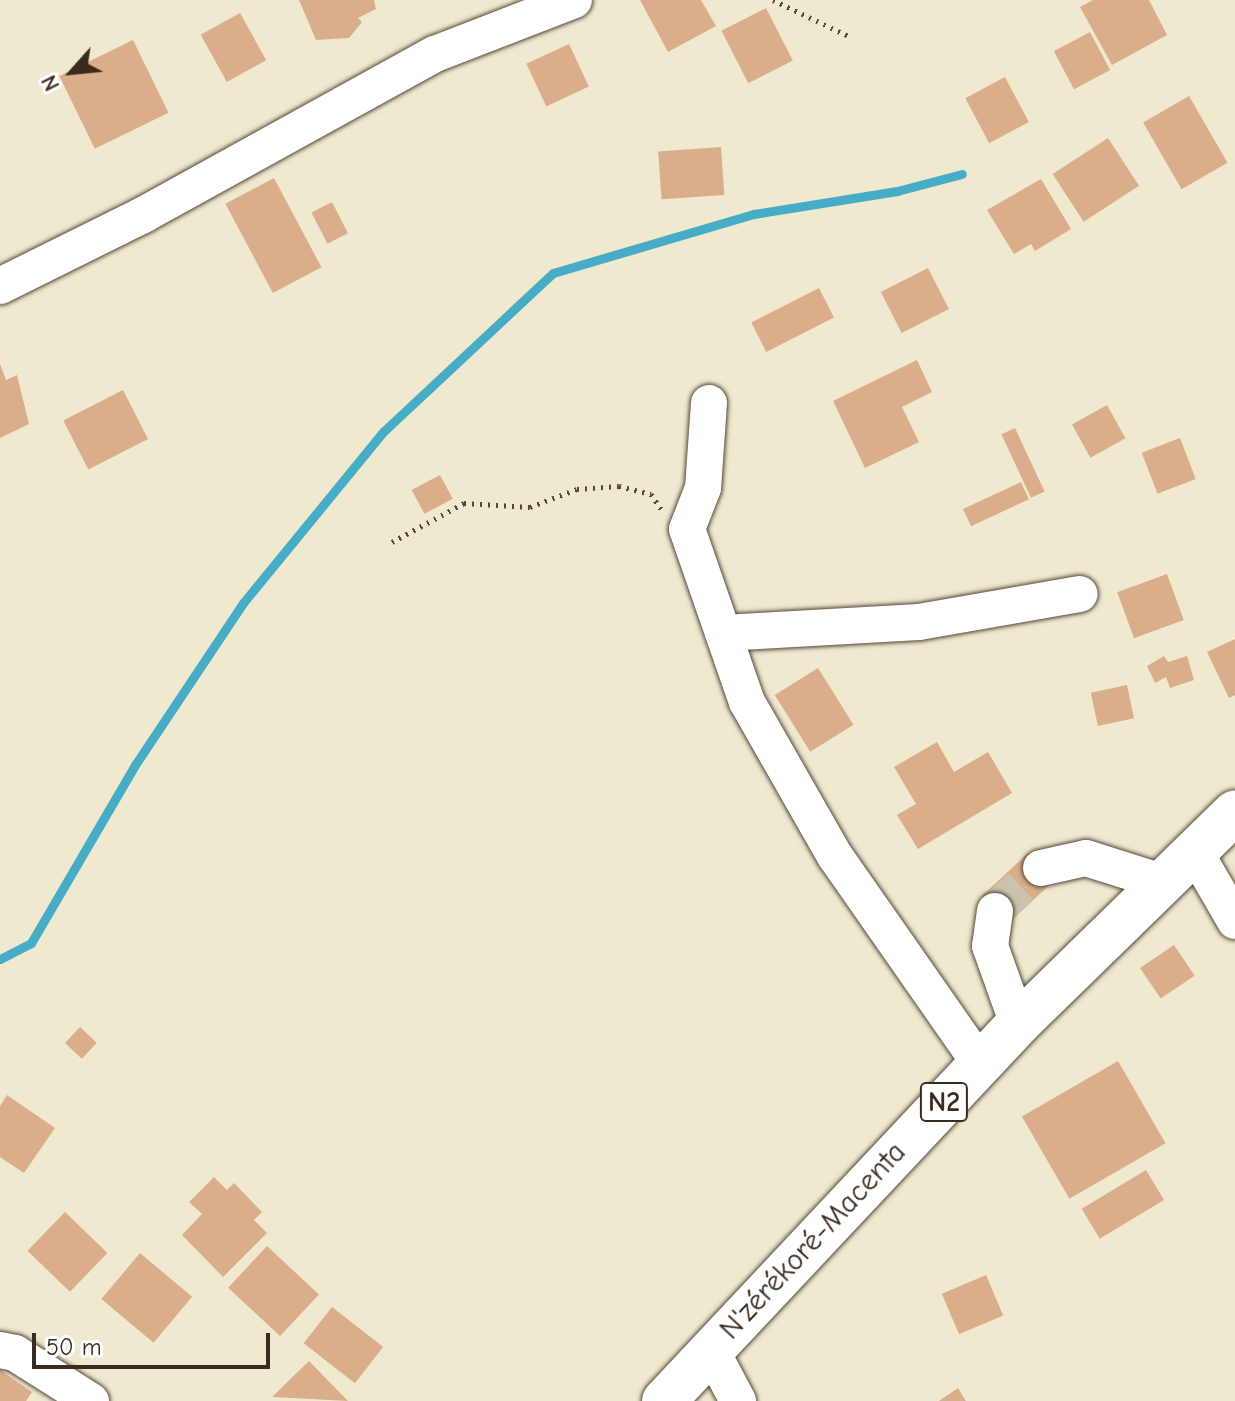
<!DOCTYPE html>
<meta charset="utf-8">
<style>
body{margin:0}
#map{position:relative;width:1235px;height:1401px;overflow:hidden;background:#efe9cf;font-family:"Comic Neue",sans-serif}
div>[style]{position:absolute}
.stream>*{height:9px;margin:-4.5px;padding:0 4.5px;transform-origin:4.5px;border-radius:4.5px;background:#47acc6}
.building>*{inset:0;background:#dbae8b;transform-origin:0 0}
.minor-tunnel>*{height:36px;margin-top:-18px;transform-origin:0;background:repeating-linear-gradient(90deg,#cbc3ac 0 36px,transparent 0 54px)}
.path>*{height:5px;margin-top:-2.5px;transform-origin:0;background:repeating-linear-gradient(90deg,#564739 0 2px,transparent 0 8px)}
.roads{filter:drop-shadow(0 0 2px #564739) drop-shadow(0 0 2px #564739)}
.minor>*{height:36px;margin:-18px;padding:0 18px;transform-origin:18px;border-radius:18px;background:#fff}
.highway>*{height:44px;margin:-22px;padding:0 22px;transform-origin:22px;border-radius:22px;background:#fff}
span{translate:-50% -50%;white-space:nowrap;text-align:center;line-height:1.15;-webkit-text-stroke:6px #fff;paint-order:stroke}
.shield-label span{padding:2px 6px;background:#fff;border:2px solid;border-radius:6px;-webkit-text-stroke-width:0}
.shield-label{font-size:28px;color:#3b2a1e;font-weight:700}
.street-label{font-size:30px;color:#3b2a1e}
.north{position:absolute;left:32px;top:32px;width:80px;height:80px;-webkit-text-stroke:6px #fff;paint-order:stroke;rotate:243deg;font-size:22px;font-weight:700;line-height:32px;text-align:center;color:#3b2a1e}
.north::after{content:'';display:block;margin:auto;width:28px;height:36px;background:#3b2a1e;clip-path:polygon(50% 0,100% 100%,50% 72%,0 100%)}
.scale{position:absolute;left:32px;top:1333px;width:238px;height:36px;box-sizing:border-box;border:4px solid #3b2a1e;border-top:0;padding-left:10px;font-size:24px;line-height:28px;white-space:nowrap;color:#3b2a1e;-webkit-text-stroke:6px #fff;paint-order:stroke}
</style>
<div id="map">
<div class="stream">
<i style="left:0;top:959px;width:35px;rotate:-27deg"></i>
<i style="left:31px;top:943px;width:206px;rotate:-59.7deg"></i>
<i style="left:135px;top:765px;width:195px;rotate:-56.3deg"></i>
<i style="left:243px;top:603px;width:222px;rotate:-50.7deg"></i>
<i style="left:384px;top:431px;width:231px;rotate:-43.1deg"></i>
<i style="left:553px;top:273px;width:209px;rotate:-16.4deg"></i>
<i style="left:754px;top:214px;width:145px;rotate:-9.1deg"></i>
<i style="left:897px;top:191px;width:67px;rotate:-14.7deg"></i>
</div>
<div class="building">
<i style="clip-path:polygon(299px 0,374px 0,376px 9px,358px 18px,362px 22px,349px 38px,316px 40px)"></i>
<i style="clip-path:polygon(640px 0,701px 0,716px 26px,668px 52px)"></i>
<i style="clip-path:polygon(1093px 0,1149px 0,1167px 35px,1112px 65px,1080px 7px)"></i>
<i style="left:766px;top:8px;width:59px;height:50px;rotate:63deg"></i>
<i style="left:240px;top:13px;width:54px;height:45px;rotate:61deg"></i>
<i style="left:1090px;top:32px;width:43px;height:41px;rotate:62deg"></i>
<i style="left:133px;top:40px;width:81px;height:82px;rotate:64deg"></i>
<i style="left:569px;top:44px;width:47px;height:47px;rotate:65deg"></i>
<i style="left:1005px;top:77px;width:51px;height:45px;rotate:62deg"></i>
<i style="left:1189px;top:96px;width:77px;height:53px;rotate:60deg"></i>
<i style="left:1108px;top:138px;width:57px;height:66px;rotate:57deg"></i>
<i style="left:721px;top:147px;width:48px;height:63px;rotate:86deg"></i>
<i style="left:274px;top:178px;width:101px;height:55px;rotate:62deg"></i>
<i style="clip-path:polygon(1041px 179px,1071px 229px,1035px 251px,1031px 244px,1014px 254px,987px 210px)"></i>
<i style="left:332px;top:202px;width:35px;height:23px;rotate:63deg"></i>
<i style="left:928px;top:268px;width:46px;height:53px;rotate:63deg"></i>
<i style="left:819px;top:288px;width:33px;height:76px;rotate:63deg"></i>
<i style="clip-path:polygon(917px 360px,932px 392px,902px 407px,919px 442px,865px 468px,833px 401px)"></i>
<i style="clip-path:polygon(0 364px,6px 380px,17px 375px,29px 424px,0 438px)"></i>
<i style="left:123px;top:390px;width:55px;height:67px;rotate:63deg"></i>
<i style="left:1107px;top:405px;width:38px;height:40px;rotate:61deg"></i>
<i style="left:1015px;top:428px;width:70px;height:15px;rotate:65deg"></i>
<i style="left:1180px;top:438px;width:44px;height:41px;rotate:69deg"></i>
<i style="left:440px;top:475px;width:27px;height:32px;rotate:62deg"></i>
<i style="left:1021px;top:482px;width:19px;height:64px;rotate:65deg"></i>
<i style="left:1167px;top:574px;width:49px;height:53px;rotate:70deg"></i>
<i style="clip-path:polygon(1235px 639px,1235px 695px,1229px 698px,1207px 652px)"></i>
<i style="clip-path:polygon(1164px 656px,1168px 662px,1187px 656px,1194px 680px,1170px 688px,1166px 677px,1155px 683px,1147px 666px)"></i>
<i style="left:818px;top:668px;width:67px;height:51px;rotate:58deg"></i>
<i style="left:1127px;top:685px;width:34px;height:37px;rotate:78deg"></i>
<i style="clip-path:polygon(937px 742px,954px 772px,988px 752px,1012px 793px,918px 849px,897px 815px,916px 804px,894px 767px)"></i>
<i style="left:1028px;top:853px;width:38px;height:63px;rotate:47deg"></i>
<i style="left:1174px;top:945px;width:37px;height:41px;rotate:56deg"></i>
<i style="left:80px;top:1027px;width:23px;height:22px;rotate:43deg"></i>
<i style="left:1118px;top:1061px;width:95px;height:111px;rotate:60deg"></i>
<i style="clip-path:polygon(7px 1095px,55px 1128px,24px 1173px,0 1157px,0 1106px)"></i>
<i style="left:1146px;top:1170px;width:35px;height:75px;rotate:59deg"></i>
<i style="clip-path:polygon(214px 1177px,227px 1190px,234px 1183px,262px 1212px,254px 1220px,267px 1233px,223px 1277px,182px 1235px,202px 1214px,189px 1202px)"></i>
<i style="left:65px;top:1212px;width:59px;height:54px;rotate:44deg"></i>
<i style="left:267px;top:1246px;width:71px;height:57px;rotate:43deg"></i>
<i style="left:140px;top:1253px;width:68px;height:60px;rotate:40deg"></i>
<i style="left:986px;top:1275px;width:44px;height:48px;rotate:67deg"></i>
<i style="left:332px;top:1307px;width:65px;height:46px;rotate:38deg"></i>
<i style="clip-path:polygon(309px 1361px,348px 1401px,272px 1397px)"></i>
<i style="clip-path:polygon(0 1370px,32px 1392px,26px 1401px,0 1401px)"></i>
<i style="clip-path:polygon(958px 1388px,966px 1401px,939px 1401px)"></i>
</div>
<div class="minor-tunnel">
<i style="left:995px;top:911px;width:63px;rotate:-43.1deg"></i>
</div>
<div class="path">
<i style="left:773px;top:0;width:86px;rotate:25.4deg"></i>
<i style="left:392px;top:542px;width:82px;rotate:-28.4deg"></i>
<i style="left:464px;top:503px;width:66px;rotate:3.5deg"></i>
<i style="left:530px;top:507px;width:50px;rotate:-21deg"></i>
<i style="left:577px;top:489px;width:42px;rotate:-4.1deg"></i>
<i style="left:619px;top:486px;width:33px;rotate:14deg"></i>
<i style="left:651px;top:494px;width:18px;rotate:56deg"></i>
</div>
<div class="roads">
<div class="minor">
<i style="left:0;top:286px;width:160px;rotate:-26.4deg"></i>
<i style="left:143px;top:215px;width:333px;rotate:-28.9deg"></i>
<i style="left:435px;top:54px;width:149px;rotate:-21.2deg"></i>
<i style="left:709px;top:403px;width:85px;rotate:94deg"></i>
<i style="left:703px;top:488px;width:44px;rotate:111.3deg"></i>
<i style="left:687px;top:529px;width:183px;rotate:70.9deg"></i>
<i style="left:747px;top:702px;width:177px;rotate:60.3deg"></i>
<i style="left:835px;top:856px;width:254px;rotate:55.1deg"></i>
<i style="left:723px;top:633px;width:196px;rotate:-3.2deg"></i>
<i style="left:919px;top:622px;width:163px;rotate:-9.9deg"></i>
<i style="left:1194px;top:850px;width:82px;rotate:60deg"></i>
<i style="left:1041px;top:868px;width:46px;rotate:-12.5deg"></i>
<i style="left:1086px;top:858px;width:80px;rotate:17.5deg"></i>
<i style="left:995px;top:911px;width:35px;rotate:98deg"></i>
<i style="left:990px;top:946px;width:83px;rotate:70.3deg"></i>
<i style="left:0;top:1350px;width:15px;rotate:11deg"></i>
<i style="left:15px;top:1353px;width:90px;rotate:32.3deg"></i>
<i style="left:711px;top:1350px;width:58px;rotate:62.1deg"></i>
</div>
<div class="highway">
<i style="left:664px;top:1401px;width:517px;rotate:-46.8deg"></i>
<i style="left:1018px;top:1024px;width:303px;rotate:-44.3deg"></i>
</div>
</div>
<div class="shield-label">
<span style="left:944px;top:1102px">N2</span>
</div>
<div class="street-label">
<span style="left:813px;top:1241px;rotate:-47deg">N'zérékoré-Macenta</span>
</div>
<div class="north">N</div>
<div class="scale">50 m</div>
</div>
